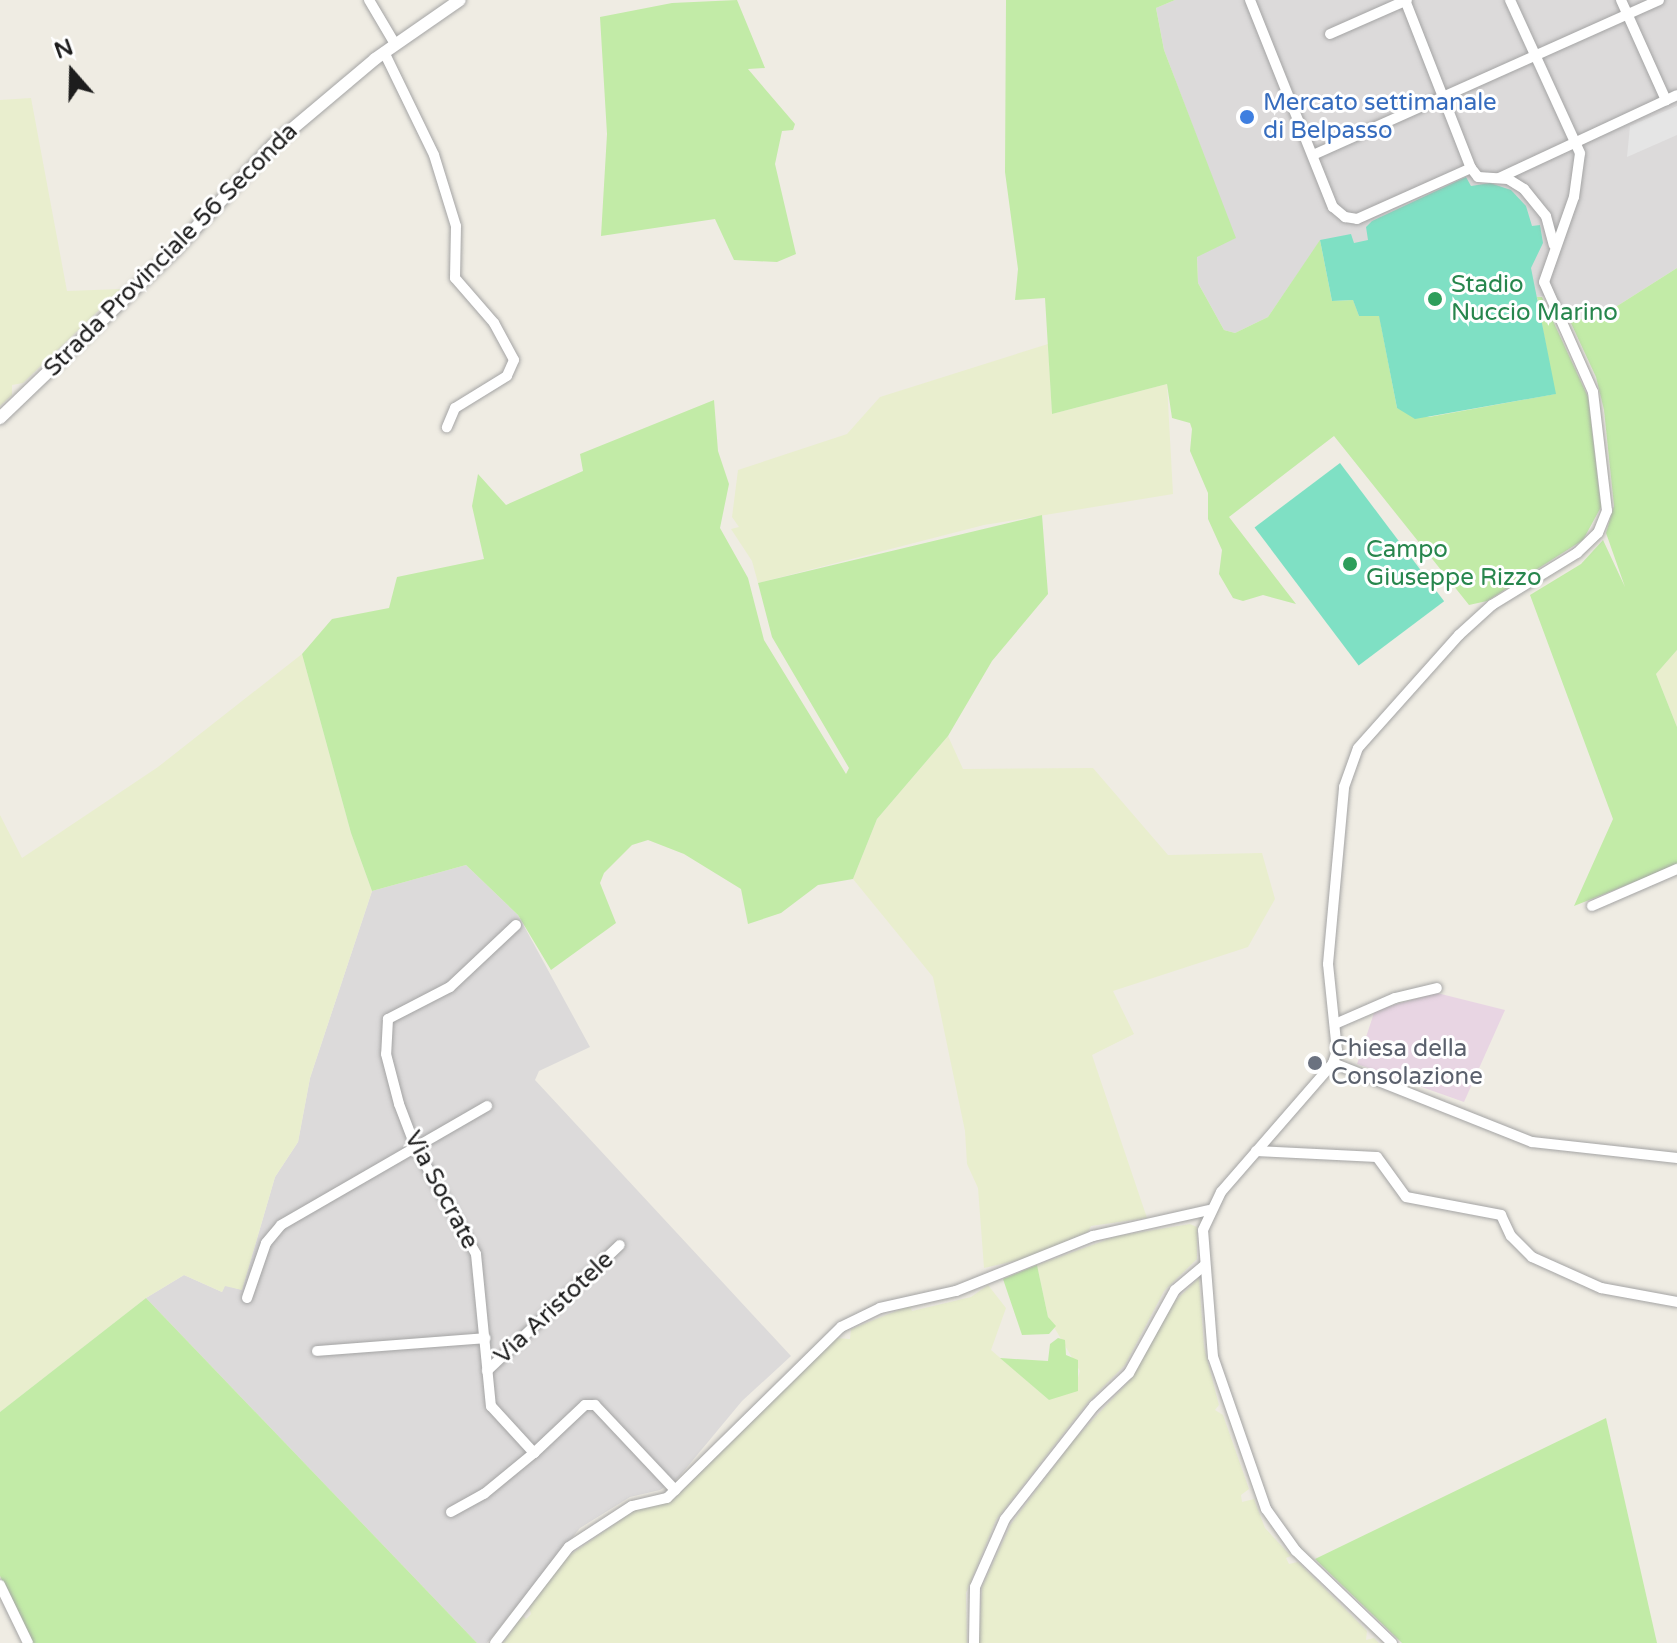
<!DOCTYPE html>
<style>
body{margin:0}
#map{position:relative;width:1677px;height:1643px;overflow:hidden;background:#efece3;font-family:"Varela Round",sans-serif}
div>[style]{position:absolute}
.residential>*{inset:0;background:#dcdada}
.industrial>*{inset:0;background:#e8d5e3}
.farmland>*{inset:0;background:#e9eece}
.grass>*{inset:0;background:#c2eba7}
.pitch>*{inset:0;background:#7fe0c4;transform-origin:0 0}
.parking>*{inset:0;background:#e5e5e5}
.roads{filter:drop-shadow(0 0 2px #a4a4a4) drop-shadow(0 0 2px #a4a4a4)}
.minor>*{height:10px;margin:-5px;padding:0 5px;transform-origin:5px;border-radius:5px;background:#fff}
.tertiary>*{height:12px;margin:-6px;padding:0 6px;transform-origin:6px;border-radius:6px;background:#fff}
.dots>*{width:22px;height:22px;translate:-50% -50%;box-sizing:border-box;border:4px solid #fff;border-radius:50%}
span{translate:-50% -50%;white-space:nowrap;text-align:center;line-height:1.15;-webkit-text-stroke:6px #fff;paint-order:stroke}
.shop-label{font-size:24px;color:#366cbe}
.left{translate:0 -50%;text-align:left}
.street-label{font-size:24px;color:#1d1d1d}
.leisure-label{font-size:24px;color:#27864d}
.worship-label{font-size:24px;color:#5b616d}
.north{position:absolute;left:32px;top:32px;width:80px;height:80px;-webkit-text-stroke:6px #fff;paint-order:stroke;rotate:340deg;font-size:22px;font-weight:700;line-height:32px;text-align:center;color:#1d1d1d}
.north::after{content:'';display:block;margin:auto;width:28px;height:36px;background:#1d1d1d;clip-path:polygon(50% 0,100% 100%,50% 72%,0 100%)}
</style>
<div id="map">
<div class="residential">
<i style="clip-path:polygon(1175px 0,1677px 0,1677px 268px,1603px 315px,1570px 321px,1554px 294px,1538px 297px,1556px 394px,1359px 316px,1320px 241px,1268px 317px,1235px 333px,1224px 330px,1198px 283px,1197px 256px,1235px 238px,1164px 50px,1156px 8px)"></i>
<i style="clip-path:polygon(466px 865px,518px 915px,590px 1047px,539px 1071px,535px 1080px,791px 1356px,742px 1401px,678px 1478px,660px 1490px,630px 1497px,580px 1528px,487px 1643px,477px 1643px,146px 1298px,184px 1275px,222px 1292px,225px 1285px,242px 1290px,275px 1177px,298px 1142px,310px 1078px,372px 891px)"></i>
</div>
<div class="industrial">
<i style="clip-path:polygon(1437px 993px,1505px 1010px,1464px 1102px,1357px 1064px,1375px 1010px)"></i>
</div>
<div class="farmland">
<i style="clip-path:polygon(31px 98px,67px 291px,121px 289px,23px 383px,12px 385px,12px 395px,0 406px,0 100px)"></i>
<i style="clip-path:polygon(1048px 344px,1052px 414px,1167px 384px,1173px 494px,984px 525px,758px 583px,752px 561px,731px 529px,739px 527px,732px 517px,738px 470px,847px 434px,880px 397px)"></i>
<i style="clip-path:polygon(1677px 650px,1677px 727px,1656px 674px)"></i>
<i style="clip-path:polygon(302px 654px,351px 833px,372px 891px,310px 1078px,298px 1142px,275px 1177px,242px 1290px,225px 1286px,222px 1292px,184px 1275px,146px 1298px,0 1412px,0 815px,22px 858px,158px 767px)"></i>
<i style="clip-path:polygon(948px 736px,963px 769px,1093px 768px,1168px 855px,1262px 853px,1275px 899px,1248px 947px,1113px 991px,1134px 1034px,1092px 1055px,1147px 1218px,1091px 1226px,1088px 1232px,1024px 1259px,984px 1268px,978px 1188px,967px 1164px,965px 1131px,933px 977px,853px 879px,877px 819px)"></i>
<i style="clip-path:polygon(1190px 1224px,1197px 1227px,1197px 1259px,1164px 1291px,1125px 1365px,1088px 1402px,996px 1520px,966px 1593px,967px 1643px,503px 1643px,522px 1615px,526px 1619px,531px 1614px,529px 1607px,561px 1561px,635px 1510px,674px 1499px,836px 1338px,850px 1339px,851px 1329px,909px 1306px,912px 1311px,971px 1297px,988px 1285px,1006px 1308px,991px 1350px,1049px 1400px,1077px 1381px,1080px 1371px,1048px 1317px,1037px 1265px,1117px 1236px)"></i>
<i style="clip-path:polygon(1199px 1278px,1204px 1347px,1219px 1405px,1215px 1410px,1223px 1415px,1249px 1489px,1241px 1495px,1242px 1502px,1254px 1499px,1265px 1528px,1291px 1556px,1286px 1558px,1289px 1564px,1298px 1562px,1367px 1631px,1366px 1640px,1374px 1638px,1379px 1643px,979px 1643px,982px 1587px,1011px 1524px,1073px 1441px,1130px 1380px,1175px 1301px)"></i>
</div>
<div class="grass">
<i style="clip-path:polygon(737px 0,765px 68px,748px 69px,795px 124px,793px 130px,782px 131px,775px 164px,796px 254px,777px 262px,734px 260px,715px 219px,601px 236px,607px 134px,600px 17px,672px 3px)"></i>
<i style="clip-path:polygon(1006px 0,1175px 0,1156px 8px,1164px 50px,1236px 238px,1197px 257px,1198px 283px,1224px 330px,1235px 333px,1268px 317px,1320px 240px,1332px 301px,1353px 300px,1359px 316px,1379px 315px,1397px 408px,1429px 417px,1555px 394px,1537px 297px,1542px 297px,1588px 397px,1601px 507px,1583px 540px,1487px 601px,1469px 605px,1334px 436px,1229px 517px,1296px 604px,1263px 595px,1243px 601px,1233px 598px,1219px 574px,1222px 550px,1208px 519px,1208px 493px,1190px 451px,1192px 429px,1190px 423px,1172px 418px,1167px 384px,1052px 414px,1045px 298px,1015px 300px,1018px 269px,1005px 172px)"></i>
<i style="clip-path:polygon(1677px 268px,1677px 650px,1656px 674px,1677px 727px,1677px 865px,1574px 906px,1613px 819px,1530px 595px,1581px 564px,1603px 540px,1625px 587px,1606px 533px,1614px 506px,1604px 410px,1596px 377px,1570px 321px,1603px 315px)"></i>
<i style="clip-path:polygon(714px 400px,718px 451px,729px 484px,720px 528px,748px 578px,764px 640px,846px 774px,849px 768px,772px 637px,758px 583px,1042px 515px,1048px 594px,992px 661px,948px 736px,877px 819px,853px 879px,818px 885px,781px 913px,748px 924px,741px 889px,684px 854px,648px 840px,632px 845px,604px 873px,600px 883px,616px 923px,551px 970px,518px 915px,466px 865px,372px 891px,351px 833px,302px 654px,332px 619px,389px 608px,397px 577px,484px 559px,472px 506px,478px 474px,506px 505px,583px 471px,580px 454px)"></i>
<i style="clip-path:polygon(1037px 1265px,1048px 1317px,1056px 1326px,1049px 1334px,1022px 1335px,1003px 1279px)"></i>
<i style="clip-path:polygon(146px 1298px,477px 1643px,32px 1643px,0 1576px,0 1412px)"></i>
<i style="clip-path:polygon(1058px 1338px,1065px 1340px,1066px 1355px,1078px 1360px,1078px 1391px,1049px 1400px,1000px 1358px,1048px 1361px,1050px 1344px)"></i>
<i style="clip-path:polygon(1606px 1418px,1657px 1643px,1402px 1643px,1315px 1559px)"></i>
</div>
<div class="pitch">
<i style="clip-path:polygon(1466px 177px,1471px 186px,1490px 183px,1511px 190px,1526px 206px,1532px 226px,1540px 225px,1543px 243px,1531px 268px,1556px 394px,1415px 419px,1397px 408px,1379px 316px,1359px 316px,1353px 300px,1332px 301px,1320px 240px,1351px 234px,1354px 243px,1368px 240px,1366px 227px,1372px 221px)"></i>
<i style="left:1340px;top:463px;width:173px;height:107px;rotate:53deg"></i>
</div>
<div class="parking">
<i style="clip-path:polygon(1677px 106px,1677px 135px,1627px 157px,1630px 126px)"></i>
</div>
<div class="roads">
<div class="minor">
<i style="left:369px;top:0;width:51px;rotate:59.4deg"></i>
<i style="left:1250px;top:0;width:223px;rotate:68.2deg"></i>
<i style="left:1333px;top:207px;width:16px;rotate:40deg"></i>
<i style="left:1345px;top:217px;width:12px;rotate:9deg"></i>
<i style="left:1357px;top:219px;width:125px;rotate:-24.1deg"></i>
<i style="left:1405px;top:0;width:180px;rotate:68.6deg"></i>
<i style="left:1471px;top:168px;width:11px;rotate:52deg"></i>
<i style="left:1478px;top:177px;width:30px;rotate:4deg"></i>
<i style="left:1508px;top:179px;width:19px;rotate:32deg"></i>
<i style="left:1524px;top:189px;width:35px;rotate:51deg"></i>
<i style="left:1546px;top:216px;width:30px;rotate:75deg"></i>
<i style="left:1621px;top:0;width:110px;rotate:65.8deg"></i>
<i style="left:1330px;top:34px;width:84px;rotate:-23.8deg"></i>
<i style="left:384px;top:52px;width:114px;rotate:64.1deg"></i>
<i style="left:434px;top:155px;width:74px;rotate:72.8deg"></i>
<i style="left:456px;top:226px;width:52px;rotate:91.1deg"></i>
<i style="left:455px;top:278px;width:60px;rotate:49.1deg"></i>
<i style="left:494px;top:323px;width:42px;rotate:61.6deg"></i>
<i style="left:514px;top:360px;width:17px;rotate:114deg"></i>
<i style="left:507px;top:376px;width:61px;rotate:148.4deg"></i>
<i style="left:455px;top:408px;width:21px;rotate:113deg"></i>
<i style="left:1313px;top:155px;width:379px;rotate:-24.1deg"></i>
<i style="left:1499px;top:178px;width:196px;rotate:-25deg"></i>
<i style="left:1592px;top:906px;width:93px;rotate:-23.5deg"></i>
<i style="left:516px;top:925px;width:91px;rotate:136.8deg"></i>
<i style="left:450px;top:987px;width:70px;rotate:152.7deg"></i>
<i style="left:388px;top:1019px;width:35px;rotate:93deg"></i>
<i style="left:386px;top:1054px;width:52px;rotate:75.4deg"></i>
<i style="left:399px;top:1104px;width:45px;rotate:69.1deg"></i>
<i style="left:415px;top:1146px;width:124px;rotate:60.5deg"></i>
<i style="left:476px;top:1254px;width:153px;rotate:84.4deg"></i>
<i style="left:491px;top:1406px;width:64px;rotate:47.5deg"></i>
<i style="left:534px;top:1453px;width:70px;rotate:-43.3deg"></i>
<i style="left:585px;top:1405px;width:10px"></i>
<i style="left:595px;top:1405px;width:117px;rotate:46.7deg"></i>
<i style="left:1335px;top:1024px;width:65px;rotate:-23.4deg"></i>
<i style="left:1395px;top:998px;width:43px;rotate:-13.4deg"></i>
<i style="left:1333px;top:1063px;width:214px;rotate:21.7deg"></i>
<i style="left:1532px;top:1142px;width:146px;rotate:6.3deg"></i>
<i style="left:1256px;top:1151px;width:121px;rotate:2.8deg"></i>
<i style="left:1377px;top:1157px;width:49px;rotate:54.1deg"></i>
<i style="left:1406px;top:1197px;width:97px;rotate:10.7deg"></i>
<i style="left:1501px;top:1215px;width:23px;rotate:65deg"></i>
<i style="left:1511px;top:1236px;width:30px;rotate:45deg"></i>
<i style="left:1532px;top:1257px;width:76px;rotate:24.2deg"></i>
<i style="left:1601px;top:1288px;width:77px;rotate:10.4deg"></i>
<i style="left:247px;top:1298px;width:58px;rotate:-70.9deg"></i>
<i style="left:266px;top:1243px;width:23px;rotate:-50deg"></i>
<i style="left:281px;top:1225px;width:238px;rotate:-30deg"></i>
<i style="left:317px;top:1351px;width:169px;rotate:-4.4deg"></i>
<i style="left:487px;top:1371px;width:183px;rotate:-43.5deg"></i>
<i style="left:451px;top:1512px;width:38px;rotate:-29deg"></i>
<i style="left:484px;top:1494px;width:65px;rotate:-39.4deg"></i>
<i style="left:0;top:1585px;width:64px;rotate:64.2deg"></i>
<i style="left:495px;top:1643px;width:121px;rotate:-52.4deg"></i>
<i style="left:569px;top:1547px;width:75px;rotate:-33.1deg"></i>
<i style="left:632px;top:1506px;width:36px;rotate:-13deg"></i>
<i style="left:667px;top:1498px;width:244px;rotate:-44.5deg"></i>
<i style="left:841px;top:1327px;width:43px;rotate:-26deg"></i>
<i style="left:880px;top:1308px;width:78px;rotate:-12.6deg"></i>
<i style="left:956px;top:1291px;width:148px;rotate:-21.9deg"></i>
<i style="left:1093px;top:1236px;width:119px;rotate:-12.6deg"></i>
<i style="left:974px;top:1643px;width:56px;rotate:-89deg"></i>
<i style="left:975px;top:1587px;width:74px;rotate:-66.2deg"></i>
<i style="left:1005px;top:1519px;width:144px;rotate:-51.8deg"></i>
<i style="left:1094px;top:1406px;width:48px;rotate:-43.3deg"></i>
<i style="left:1129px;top:1373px;width:95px;rotate:-61deg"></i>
<i style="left:1175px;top:1290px;width:38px;rotate:-40deg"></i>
<i style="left:1392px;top:1643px;width:133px;rotate:-136.2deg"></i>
<i style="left:1296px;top:1551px;width:52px;rotate:-125.5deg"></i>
<i style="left:1266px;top:1509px;width:161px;rotate:-109.2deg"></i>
<i style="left:1213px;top:1357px;width:127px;rotate:-94.5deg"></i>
<i style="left:1203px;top:1230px;width:42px;rotate:-64.7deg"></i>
<i style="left:1221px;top:1192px;width:171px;rotate:-49deg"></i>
<i style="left:1333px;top:1063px;width:13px;rotate:-72deg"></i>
<i style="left:1337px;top:1051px;width:87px;rotate:-95.9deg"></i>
<i style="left:1328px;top:964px;width:178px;rotate:-84.8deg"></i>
<i style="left:1344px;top:787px;width:41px;rotate:-70.3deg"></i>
<i style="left:1358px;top:748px;width:152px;rotate:-48.2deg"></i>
<i style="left:1459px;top:635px;width:45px;rotate:-42.3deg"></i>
<i style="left:1492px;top:605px;width:100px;rotate:-31.5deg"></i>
<i style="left:1577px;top:553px;width:29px;rotate:-44deg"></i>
<i style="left:1598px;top:533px;width:24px;rotate:-68deg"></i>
<i style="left:1607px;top:511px;width:120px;rotate:-96.7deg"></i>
<i style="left:1593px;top:392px;width:120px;rotate:-114deg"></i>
<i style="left:1544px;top:282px;width:90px;rotate:-70.6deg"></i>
<i style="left:1574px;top:197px;width:44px;rotate:-82.2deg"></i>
<i style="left:1580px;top:153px;width:168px;rotate:-114.6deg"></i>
</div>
<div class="tertiary">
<i style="left:0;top:418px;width:244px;rotate:-43.8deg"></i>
<i style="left:176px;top:249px;width:142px;rotate:-47deg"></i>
<i style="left:273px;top:145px;width:133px;rotate:-40.1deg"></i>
<i style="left:375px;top:59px;width:103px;rotate:-34.8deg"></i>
</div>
</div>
<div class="dots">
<i style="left:1247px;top:117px;background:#3f7fe0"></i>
<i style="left:1435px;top:299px;background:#2e9e5b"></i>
<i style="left:1350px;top:564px;background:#2e9e5b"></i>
<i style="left:1315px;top:1063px;background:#6b7280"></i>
</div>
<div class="shop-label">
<span class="left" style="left:1263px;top:117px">Mercato settimanale<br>di Belpasso</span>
</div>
<div class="street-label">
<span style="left:171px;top:250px;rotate:-45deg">Strada Provinciale 56 Seconda</span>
<span style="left:441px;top:1190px;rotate:62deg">Via Socrate</span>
<span style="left:554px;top:1308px;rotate:-43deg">Via Aristotele</span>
</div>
<div class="leisure-label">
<span class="left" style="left:1451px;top:299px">Stadio<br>Nuccio Marino</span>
<span class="left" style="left:1366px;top:564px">Campo<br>Giuseppe Rizzo</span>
</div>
<div class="worship-label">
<span class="left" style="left:1331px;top:1063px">Chiesa della<br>Consolazione</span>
</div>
<div class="north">N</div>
</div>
